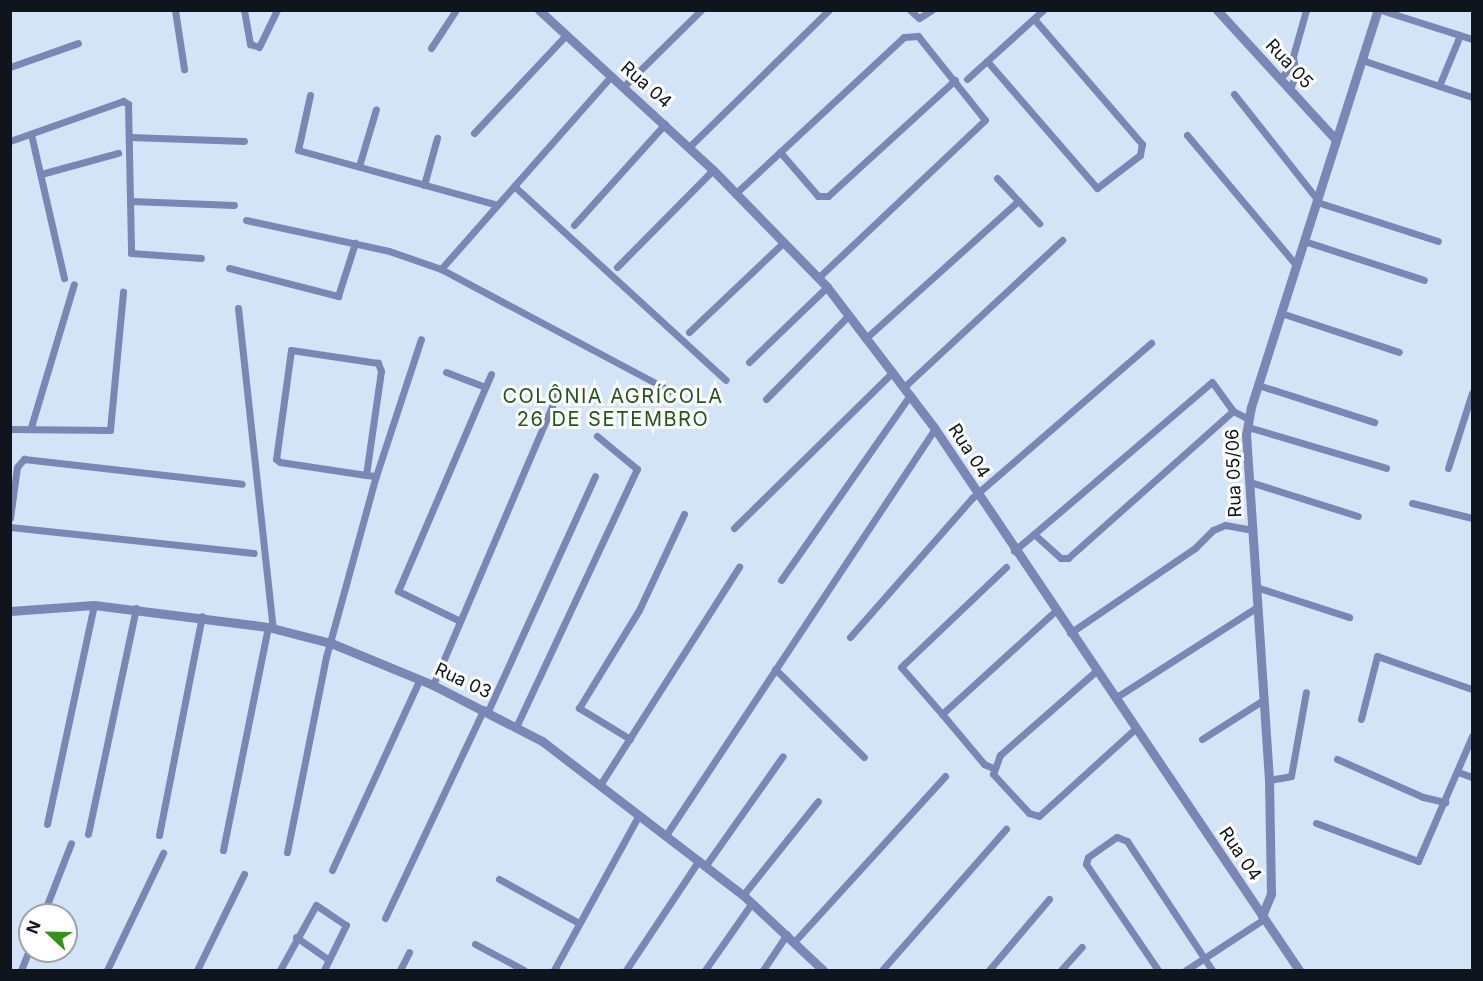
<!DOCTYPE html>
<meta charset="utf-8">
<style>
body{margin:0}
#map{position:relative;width:1483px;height:981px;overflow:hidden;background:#d3e4f7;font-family:Inter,sans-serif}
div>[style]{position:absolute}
.minor>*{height:7px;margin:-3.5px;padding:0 3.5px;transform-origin:3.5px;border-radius:3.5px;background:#7c86b5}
.tertiary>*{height:9px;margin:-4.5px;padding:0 4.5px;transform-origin:4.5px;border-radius:4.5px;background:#7c86b5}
span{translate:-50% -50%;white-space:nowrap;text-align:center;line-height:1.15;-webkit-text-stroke:6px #fff;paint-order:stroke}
.street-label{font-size:18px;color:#0f151c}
.neighbourhood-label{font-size:20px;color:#26541c;letter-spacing:1.5px}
.frame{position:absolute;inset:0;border:12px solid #0f151c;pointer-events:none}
.north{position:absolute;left:18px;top:903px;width:60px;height:60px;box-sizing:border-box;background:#fff;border:2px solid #9fa1a4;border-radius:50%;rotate:292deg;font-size:16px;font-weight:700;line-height:24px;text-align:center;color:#0f151c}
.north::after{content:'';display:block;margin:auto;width:21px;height:27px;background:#329415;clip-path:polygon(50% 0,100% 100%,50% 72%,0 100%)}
</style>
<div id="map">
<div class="minor">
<i style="left:175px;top:10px;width:60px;rotate:81.3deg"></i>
<i style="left:244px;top:10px;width:35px;rotate:80deg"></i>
<i style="left:250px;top:44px;width:9px;rotate:18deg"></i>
<i style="left:259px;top:47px;width:41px;rotate:-64.1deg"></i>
<i style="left:910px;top:10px;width:12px;rotate:42deg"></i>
<i style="left:919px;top:18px;width:15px;rotate:-32deg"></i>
<i style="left:1381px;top:10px;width:96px;rotate:17.7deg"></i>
<i style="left:431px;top:48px;width:45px;rotate:-56.7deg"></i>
<i style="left:1362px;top:60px;width:116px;rotate:18.6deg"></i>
<i style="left:987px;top:61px;width:168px;rotate:49.1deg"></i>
<i style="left:1097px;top:188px;width:54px;rotate:-37.5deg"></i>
<i style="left:1140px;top:155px;width:11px;rotate:-80deg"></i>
<i style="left:1142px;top:144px;width:165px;rotate:-130.8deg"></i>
<i style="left:10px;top:67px;width:72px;rotate:-19.4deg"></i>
<i style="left:967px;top:79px;width:103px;rotate:-42.2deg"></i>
<i style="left:1280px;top:79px;width:16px;rotate:-50deg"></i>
<i style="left:1290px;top:67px;width:59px;rotate:-74.3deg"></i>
<i style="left:1439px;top:86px;width:55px;rotate:-67.6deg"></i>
<i style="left:623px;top:87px;width:110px;rotate:-44.6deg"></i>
<i style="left:1290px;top:89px;width:17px;rotate:-69deg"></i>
<i style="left:1296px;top:73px;width:16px;rotate:-101deg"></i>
<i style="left:1234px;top:94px;width:134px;rotate:51.7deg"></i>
<i style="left:310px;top:95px;width:56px;rotate:102.3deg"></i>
<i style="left:298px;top:150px;width:206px;rotate:15.4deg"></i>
<i style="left:474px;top:133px;width:134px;rotate:-46.8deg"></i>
<i style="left:31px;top:134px;width:148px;rotate:77.1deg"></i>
<i style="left:1187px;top:135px;width:170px;rotate:50deg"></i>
<i style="left:130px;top:137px;width:114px;rotate:2deg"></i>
<i style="left:10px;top:141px;width:120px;rotate:-19.5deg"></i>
<i style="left:123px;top:101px;width:6px;rotate:31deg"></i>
<i style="left:128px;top:104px;width:149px;rotate:88.8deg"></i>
<i style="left:131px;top:253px;width:70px;rotate:4.1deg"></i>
<i style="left:689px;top:147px;width:196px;rotate:-44.4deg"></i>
<i style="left:780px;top:152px;width:58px;rotate:49.2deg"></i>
<i style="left:818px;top:196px;width:10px"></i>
<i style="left:828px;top:196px;width:172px;rotate:-42.4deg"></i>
<i style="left:359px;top:166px;width:59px;rotate:-73.4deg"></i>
<i style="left:41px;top:174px;width:80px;rotate:-15.3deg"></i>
<i style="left:997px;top:178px;width:62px;rotate:47deg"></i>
<i style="left:424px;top:185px;width:49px;rotate:-74.5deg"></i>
<i style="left:514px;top:186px;width:287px;rotate:42.5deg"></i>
<i style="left:736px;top:193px;width:229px;rotate:-42.9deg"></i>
<i style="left:904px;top:37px;width:14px;rotate:-4deg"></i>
<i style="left:918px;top:36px;width:107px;rotate:51.4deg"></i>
<i style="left:985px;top:120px;width:230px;rotate:136.6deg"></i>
<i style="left:131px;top:201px;width:103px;rotate:2.2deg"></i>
<i style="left:1317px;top:202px;width:127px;rotate:17.9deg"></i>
<i style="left:246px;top:220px;width:146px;rotate:12.2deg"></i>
<i style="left:389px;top:251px;width:55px;rotate:19.1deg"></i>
<i style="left:441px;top:269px;width:262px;rotate:28deg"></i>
<i style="left:574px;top:225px;width:136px;rotate:-48deg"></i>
<i style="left:1304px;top:241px;width:126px;rotate:18deg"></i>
<i style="left:617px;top:267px;width:136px;rotate:-45.3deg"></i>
<i style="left:229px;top:268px;width:113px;rotate:14.4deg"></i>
<i style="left:338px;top:296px;width:56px;rotate:-72.2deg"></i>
<i style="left:441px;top:269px;width:257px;rotate:-48.6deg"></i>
<i style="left:238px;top:308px;width:322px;rotate:83.8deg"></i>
<i style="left:1281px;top:313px;width:124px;rotate:18.3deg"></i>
<i style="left:689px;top:332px;width:131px;rotate:-43.5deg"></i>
<i style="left:866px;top:338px;width:205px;rotate:-42deg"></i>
<i style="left:749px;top:362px;width:108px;rotate:-43.9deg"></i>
<i style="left:446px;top:372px;width:42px;rotate:21deg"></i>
<i style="left:1258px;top:385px;width:122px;rotate:17.7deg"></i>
<i style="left:904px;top:387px;width:216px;rotate:-42.9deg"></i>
<i style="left:766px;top:399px;width:117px;rotate:-45.3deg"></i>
<i style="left:31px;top:427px;width:149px;rotate:-73.3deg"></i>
<i style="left:1248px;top:427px;width:144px;rotate:16.5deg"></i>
<i style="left:10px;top:429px;width:100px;rotate:0.6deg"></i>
<i style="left:110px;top:430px;width:139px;rotate:-84.6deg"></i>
<i style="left:1448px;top:468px;width:79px;rotate:-72.3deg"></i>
<i style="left:366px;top:475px;width:105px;rotate:-81.8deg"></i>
<i style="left:381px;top:371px;width:9px;rotate:-111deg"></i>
<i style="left:378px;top:363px;width:88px;rotate:-171.5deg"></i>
<i style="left:291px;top:350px;width:110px;rotate:97.8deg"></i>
<i style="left:276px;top:459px;width:5px;rotate:37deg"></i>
<i style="left:280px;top:462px;width:87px;rotate:8.6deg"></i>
<i style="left:366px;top:475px;width:10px;rotate:6deg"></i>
<i style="left:1250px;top:482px;width:113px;rotate:17.5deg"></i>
<i style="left:1412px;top:503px;width:62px;rotate:14deg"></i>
<i style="left:10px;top:518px;width:51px;rotate:-82.2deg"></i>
<i style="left:17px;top:467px;width:11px;rotate:-49deg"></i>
<i style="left:24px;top:459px;width:219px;rotate:6.5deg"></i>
<i style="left:10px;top:527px;width:245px;rotate:6.1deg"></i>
<i style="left:734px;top:528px;width:223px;rotate:-44.5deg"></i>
<i style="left:1034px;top:534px;width:36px;rotate:42deg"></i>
<i style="left:1061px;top:558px;width:7px"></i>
<i style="left:1068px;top:558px;width:221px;rotate:-41.7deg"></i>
<i style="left:1014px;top:551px;width:260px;rotate:-40.5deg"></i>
<i style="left:1212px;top:382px;width:36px;rotate:54deg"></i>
<i style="left:1233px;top:411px;width:18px;rotate:27deg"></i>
<i style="left:781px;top:580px;width:226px;rotate:-55.1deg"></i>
<i style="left:1256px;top:587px;width:98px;rotate:17.9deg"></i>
<i style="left:460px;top:621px;width:69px;rotate:-154.2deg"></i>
<i style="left:398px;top:591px;width:236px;rotate:-66.8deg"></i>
<i style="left:1070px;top:633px;width:151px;rotate:-34.2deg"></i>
<i style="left:1195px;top:548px;width:25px;rotate:-45deg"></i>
<i style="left:1213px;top:530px;width:13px;rotate:-23deg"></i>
<i style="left:1225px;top:525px;width:27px;rotate:10deg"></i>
<i style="left:850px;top:637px;width:185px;rotate:-48.7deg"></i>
<i style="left:972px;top:498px;width:237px;rotate:-40.9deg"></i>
<i style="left:775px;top:669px;width:125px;rotate:44.7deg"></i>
<i style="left:1096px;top:671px;width:128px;rotate:138.8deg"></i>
<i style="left:1000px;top:755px;width:20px;rotate:110deg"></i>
<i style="left:993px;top:774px;width:53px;rotate:47.3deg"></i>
<i style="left:1029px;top:813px;width:10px;rotate:17deg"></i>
<i style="left:1039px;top:816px;width:130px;rotate:-42.2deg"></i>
<i style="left:433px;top:685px;width:316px;rotate:-66.9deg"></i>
<i style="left:1115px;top:698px;width:167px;rotate:-32.6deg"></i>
<i style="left:488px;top:711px;width:258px;rotate:-65.5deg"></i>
<i style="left:942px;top:714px;width:62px;rotate:-131.1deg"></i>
<i style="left:901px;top:667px;width:145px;rotate:-43.6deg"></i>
<i style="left:1361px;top:719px;width:65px;rotate:-75.7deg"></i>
<i style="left:1377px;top:656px;width:101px;rotate:19.2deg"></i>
<i style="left:516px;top:727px;width:285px;rotate:-64.9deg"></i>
<i style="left:637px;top:469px;width:52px;rotate:-140.5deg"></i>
<i style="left:630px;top:739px;width:60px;rotate:-148.7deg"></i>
<i style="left:579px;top:708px;width:115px;rotate:-58.5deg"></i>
<i style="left:639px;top:610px;width:106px;rotate:-64.9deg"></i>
<i style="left:1202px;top:739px;width:69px;rotate:-32.5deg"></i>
<i style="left:1337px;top:759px;width:94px;rotate:23.8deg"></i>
<i style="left:1423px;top:797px;width:23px;rotate:13deg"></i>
<i style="left:993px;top:768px;width:10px;rotate:-156deg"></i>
<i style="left:984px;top:764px;width:65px;rotate:-130deg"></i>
<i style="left:942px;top:714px;width:153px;rotate:-42.3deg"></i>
<i style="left:1458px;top:772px;width:15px;rotate:20deg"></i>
<i style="left:1269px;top:780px;width:22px;rotate:-10deg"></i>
<i style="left:1291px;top:776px;width:85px;rotate:-79.9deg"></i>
<i style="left:600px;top:785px;width:259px;rotate:-57.5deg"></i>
<i style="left:1316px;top:823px;width:109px;rotate:20.4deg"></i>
<i style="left:1418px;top:861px;width:136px;rotate:-66.6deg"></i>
<i style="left:47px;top:824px;width:224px;rotate:-77.9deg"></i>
<i style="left:88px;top:834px;width:231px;rotate:-78deg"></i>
<i style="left:159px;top:835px;width:223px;rotate:-78.9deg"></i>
<i style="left:666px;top:835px;width:487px;rotate:-56.5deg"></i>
<i style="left:223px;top:850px;width:227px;rotate:-78.6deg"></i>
<i style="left:287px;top:852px;width:199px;rotate:-78.7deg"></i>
<i style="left:326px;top:657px;width:188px;rotate:-74.6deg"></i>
<i style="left:376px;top:476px;width:144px;rotate:-71.8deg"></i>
<i style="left:706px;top:865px;width:133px;rotate:-54.8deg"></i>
<i style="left:332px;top:870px;width:210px;rotate:-65.3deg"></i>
<i style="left:499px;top:879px;width:91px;rotate:28.8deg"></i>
<i style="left:743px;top:895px;width:120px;rotate:-51.4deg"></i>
<i style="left:43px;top:915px;width:77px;rotate:-68.7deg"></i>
<i style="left:385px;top:918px;width:231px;rotate:-64.7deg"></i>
<i style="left:296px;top:937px;width:40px;rotate:34.9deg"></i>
<i style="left:795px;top:941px;width:223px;rotate:-47.7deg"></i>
<i style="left:475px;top:944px;width:55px;rotate:28deg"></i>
<i style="left:21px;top:970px;width:24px;rotate:-68deg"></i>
<i style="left:107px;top:970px;width:130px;rotate:-64.4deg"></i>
<i style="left:197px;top:970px;width:107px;rotate:-63.9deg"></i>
<i style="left:280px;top:970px;width:74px;rotate:-61deg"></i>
<i style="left:316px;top:905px;width:36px;rotate:34deg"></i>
<i style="left:346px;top:925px;width:50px;rotate:116.1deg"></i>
<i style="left:400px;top:970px;width:20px;rotate:-63deg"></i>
<i style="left:554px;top:970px;width:177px;rotate:-61.3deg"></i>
<i style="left:626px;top:970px;width:132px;rotate:-56.4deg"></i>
<i style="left:705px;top:970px;width:82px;rotate:-55deg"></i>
<i style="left:763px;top:970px;width:43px;rotate:-56.3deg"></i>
<i style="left:882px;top:970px;width:188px;rotate:-48.7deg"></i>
<i style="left:989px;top:970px;width:93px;rotate:-49.8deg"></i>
<i style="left:1061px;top:970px;width:31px;rotate:-48deg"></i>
<i style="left:1158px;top:970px;width:128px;rotate:-124.2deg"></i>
<i style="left:1086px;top:864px;width:7px;rotate:-74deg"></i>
<i style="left:1088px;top:857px;width:35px;rotate:-35deg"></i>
<i style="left:1117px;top:837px;width:11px;rotate:22deg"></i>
<i style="left:1127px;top:841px;width:154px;rotate:56.6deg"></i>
<i style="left:1186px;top:970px;width:93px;rotate:-33.2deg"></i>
</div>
<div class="tertiary">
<i style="left:539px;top:10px;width:236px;rotate:42.6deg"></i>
<i style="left:713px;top:170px;width:163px;rotate:45.7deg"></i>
<i style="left:827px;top:287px;width:178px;rotate:52.7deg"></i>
<i style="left:935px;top:429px;width:652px;rotate:56.07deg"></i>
<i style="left:1217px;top:10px;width:176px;rotate:47.5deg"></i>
<i style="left:10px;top:611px;width:84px;rotate:-4.1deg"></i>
<i style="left:94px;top:605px;width:175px;rotate:7.2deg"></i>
<i style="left:268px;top:627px;width:65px;rotate:14.3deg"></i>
<i style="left:331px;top:643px;width:110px;rotate:22.4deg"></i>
<i style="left:433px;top:685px;width:123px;rotate:27.2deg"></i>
<i style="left:542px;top:741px;width:253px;rotate:37.5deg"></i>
<i style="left:743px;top:895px;width:110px;rotate:43.2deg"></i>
<i style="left:1262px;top:916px;width:24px;rotate:-68deg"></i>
<i style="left:1271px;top:894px;width:114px;rotate:-91deg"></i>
<i style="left:1269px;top:780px;width:346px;rotate:-93.8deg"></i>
<i style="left:1246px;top:435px;width:28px;rotate:-80deg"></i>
<i style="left:1251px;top:407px;width:417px;rotate:-72.3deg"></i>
</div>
<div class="street-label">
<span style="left:1289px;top:64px;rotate:47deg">Rua 05</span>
<span style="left:646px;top:85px;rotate:41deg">Rua 04</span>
<span style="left:969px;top:451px;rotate:57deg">Rua 04</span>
<span style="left:1234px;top:473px;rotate:-92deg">Rua 05/06</span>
<span style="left:463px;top:681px;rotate:25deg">Rua 03</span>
<span style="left:1240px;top:854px;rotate:56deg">Rua 04</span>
</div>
<div class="neighbourhood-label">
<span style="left:613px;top:408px">COLÔNIA AGRÍCOLA<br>26 DE SETEMBRO</span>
</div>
<div class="frame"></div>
<div class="north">N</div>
</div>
